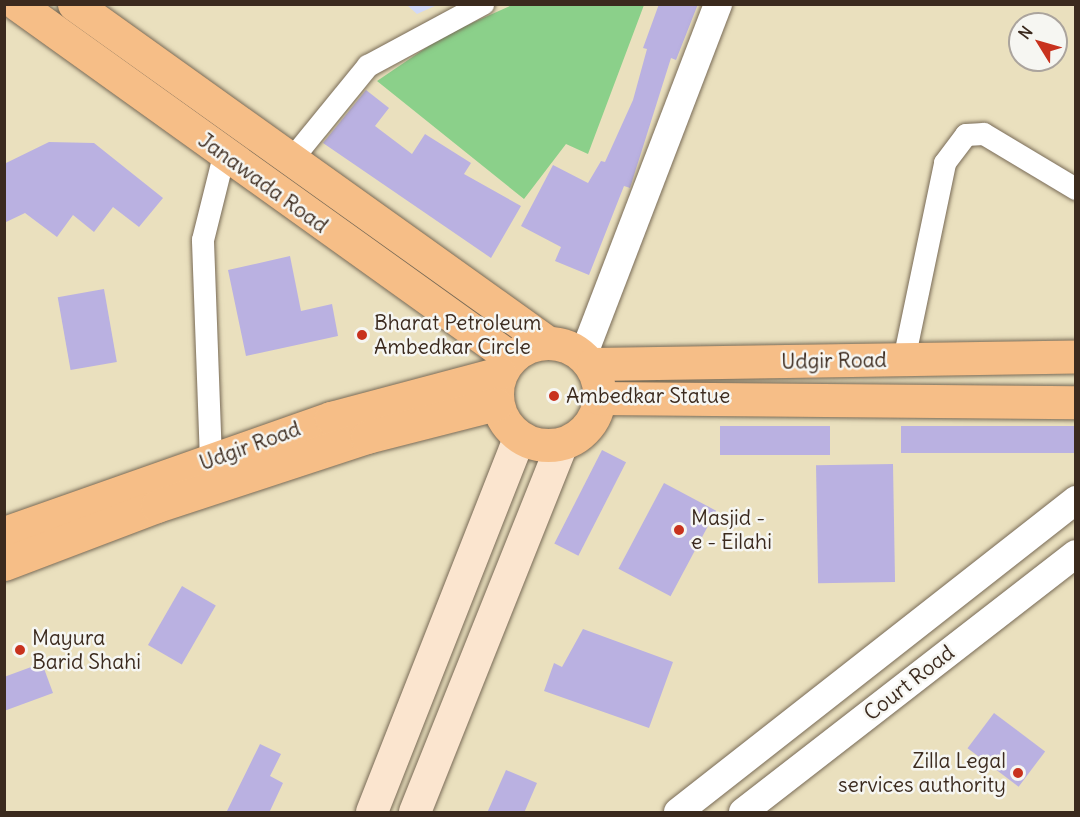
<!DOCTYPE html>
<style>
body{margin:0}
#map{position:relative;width:1080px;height:817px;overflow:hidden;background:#eae0be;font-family:Delius,sans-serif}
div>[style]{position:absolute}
.built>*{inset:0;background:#d1d9f9}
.green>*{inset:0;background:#8bd08a}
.building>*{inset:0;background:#bab1e1;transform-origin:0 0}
.roads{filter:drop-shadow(0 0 2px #786a56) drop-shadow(0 0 2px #786a56)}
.minor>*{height:22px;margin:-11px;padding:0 11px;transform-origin:11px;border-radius:11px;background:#fff}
.tertiary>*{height:28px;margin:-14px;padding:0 14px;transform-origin:14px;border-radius:14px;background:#fff}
.secondary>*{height:32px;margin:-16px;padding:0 16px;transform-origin:16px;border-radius:16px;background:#fbe5cf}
.primary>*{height:33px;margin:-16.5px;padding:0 16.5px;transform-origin:16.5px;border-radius:16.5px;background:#f6be87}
.trunk>*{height:33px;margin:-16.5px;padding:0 16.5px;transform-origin:16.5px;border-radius:16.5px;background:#f6be87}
.trunk>.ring{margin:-16.5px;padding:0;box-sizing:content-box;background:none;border:33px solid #f6be87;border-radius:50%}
.dots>*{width:16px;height:16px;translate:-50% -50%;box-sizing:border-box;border:3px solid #f6f6f2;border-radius:50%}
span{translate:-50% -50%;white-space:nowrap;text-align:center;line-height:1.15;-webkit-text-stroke:5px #f6f6f2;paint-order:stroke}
.street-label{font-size:21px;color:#3b2a1e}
.poi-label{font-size:21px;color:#3b2a1e}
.left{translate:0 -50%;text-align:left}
.right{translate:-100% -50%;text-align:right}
.frame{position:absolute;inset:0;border:6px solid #3b2a1e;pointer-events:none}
.north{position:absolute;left:1008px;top:12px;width:60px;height:60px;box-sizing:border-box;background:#f6f6f2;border:2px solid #aba49d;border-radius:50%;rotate:307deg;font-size:16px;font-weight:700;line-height:24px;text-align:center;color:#3b2a1e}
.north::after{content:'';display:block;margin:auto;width:21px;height:27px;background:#c8321e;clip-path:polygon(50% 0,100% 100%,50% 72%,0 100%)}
</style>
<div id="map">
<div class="built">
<i style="clip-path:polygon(407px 5px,437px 5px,417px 14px)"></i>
</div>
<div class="green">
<i style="clip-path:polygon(512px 5px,644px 5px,588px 154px,566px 144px,524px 199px,377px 81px,445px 35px)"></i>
</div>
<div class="building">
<i style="clip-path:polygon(659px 4px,698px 4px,676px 60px,671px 58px,630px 188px,624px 186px,589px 275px,555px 261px,561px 247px,521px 226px,553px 165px,588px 183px,601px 161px,605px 162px,633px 100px,647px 49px,643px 48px)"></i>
<i style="clip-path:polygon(366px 90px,389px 108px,375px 126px,412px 154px,425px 134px,471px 163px,464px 174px,521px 206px,491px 258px,323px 143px)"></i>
<i style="clip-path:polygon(49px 142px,94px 143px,163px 198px,139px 227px,113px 207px,94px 232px,73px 215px,57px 237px,25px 213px,4px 223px,4px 164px)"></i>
<i style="clip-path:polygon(290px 256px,301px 311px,332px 304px,338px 336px,246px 356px,228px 270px)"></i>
<i style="left:104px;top:289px;width:74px;height:47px;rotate:80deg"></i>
<i style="left:830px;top:426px;width:29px;height:110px;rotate:90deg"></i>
<i style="left:1076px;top:426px;width:27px;height:175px;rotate:90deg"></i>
<i style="left:602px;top:450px;width:27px;height:105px;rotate:27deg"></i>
<i style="left:893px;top:464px;width:118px;height:77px;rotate:89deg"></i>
<i style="left:664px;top:483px;width:59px;height:97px;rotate:28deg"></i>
<i style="left:182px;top:586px;width:39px;height:68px;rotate:30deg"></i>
<i style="clip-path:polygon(583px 629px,673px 662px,649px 728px,544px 691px,554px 663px,562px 667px)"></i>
<i style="clip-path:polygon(42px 663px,53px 693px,4px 711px,4px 677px)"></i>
<i style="left:994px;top:713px;width:64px;height:44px;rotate:37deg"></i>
<i style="clip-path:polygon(260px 744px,281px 754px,270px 776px,283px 783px,269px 813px,226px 813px)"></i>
<i style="clip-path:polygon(506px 770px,537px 783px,524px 813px,487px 813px)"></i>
</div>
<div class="roads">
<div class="minor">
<i style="left:293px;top:158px;width:119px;rotate:-50.8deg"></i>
<i style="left:368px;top:66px;width:131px;rotate:-28.3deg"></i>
<i style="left:904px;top:360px;width:201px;rotate:-78.2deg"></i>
<i style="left:945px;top:163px;width:35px;rotate:-53deg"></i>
<i style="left:966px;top:135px;width:18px;rotate:-3deg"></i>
<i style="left:984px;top:134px;width:107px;rotate:30.9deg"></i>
<i style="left:211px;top:460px;width:220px;rotate:-92.1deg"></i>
<i style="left:203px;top:240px;width:87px;rotate:-76deg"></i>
</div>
<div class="tertiary">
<i style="left:583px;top:356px;width:377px;rotate:-69deg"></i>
<i style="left:678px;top:812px;width:506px;rotate:-38.09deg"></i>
<i style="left:743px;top:812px;width:421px;rotate:-37.8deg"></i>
</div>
<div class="secondary">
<i style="left:372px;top:812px;width:402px;rotate:-68.5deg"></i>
<i style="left:415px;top:812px;width:396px;rotate:-68.2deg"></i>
</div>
<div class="primary">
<i style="left:17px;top:4px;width:608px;rotate:35.63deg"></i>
<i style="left:74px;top:4px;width:581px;rotate:35.55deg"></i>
</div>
<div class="trunk">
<i class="ring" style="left:497px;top:343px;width:69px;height:69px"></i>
<i style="left:593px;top:364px;width:483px;rotate:-0.9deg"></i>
<i style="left:599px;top:398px;width:477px;rotate:0.5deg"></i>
<i style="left:4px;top:533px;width:347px;rotate:-19.4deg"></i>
<i style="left:331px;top:418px;width:175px;rotate:-14.9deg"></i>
<i style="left:4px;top:564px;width:164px;rotate:-20.8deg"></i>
<i style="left:157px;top:506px;width:221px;rotate:-18.2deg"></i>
<i style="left:367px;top:437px;width:133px;rotate:-14.3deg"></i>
</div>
</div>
<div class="dots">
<i style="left:362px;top:335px;background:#c8321e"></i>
<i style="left:554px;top:396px;background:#c8321e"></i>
<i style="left:679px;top:530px;background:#c8321e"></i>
<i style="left:20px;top:650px;background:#c8321e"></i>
<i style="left:1018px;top:773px;background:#c8321e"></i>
</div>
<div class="street-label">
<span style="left:263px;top:183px;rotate:36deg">Janawada Road</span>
<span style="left:834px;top:361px;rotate:-1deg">Udgir Road</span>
<span style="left:250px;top:446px;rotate:-20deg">Udgir Road</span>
<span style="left:909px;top:683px;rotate:-38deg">Court Road</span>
</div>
<div class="poi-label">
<span class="left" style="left:374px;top:335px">Bharat Petroleum<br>Ambedkar Circle</span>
<span class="left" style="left:566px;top:396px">Ambedkar Statue</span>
<span class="left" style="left:691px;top:530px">Masjid -<br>e - Eilahi</span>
<span class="left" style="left:32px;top:650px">Mayura<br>Barid Shahi</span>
<span class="right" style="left:1006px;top:773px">Zilla Legal<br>services authority</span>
</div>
<div class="frame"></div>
<div class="north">N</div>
</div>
